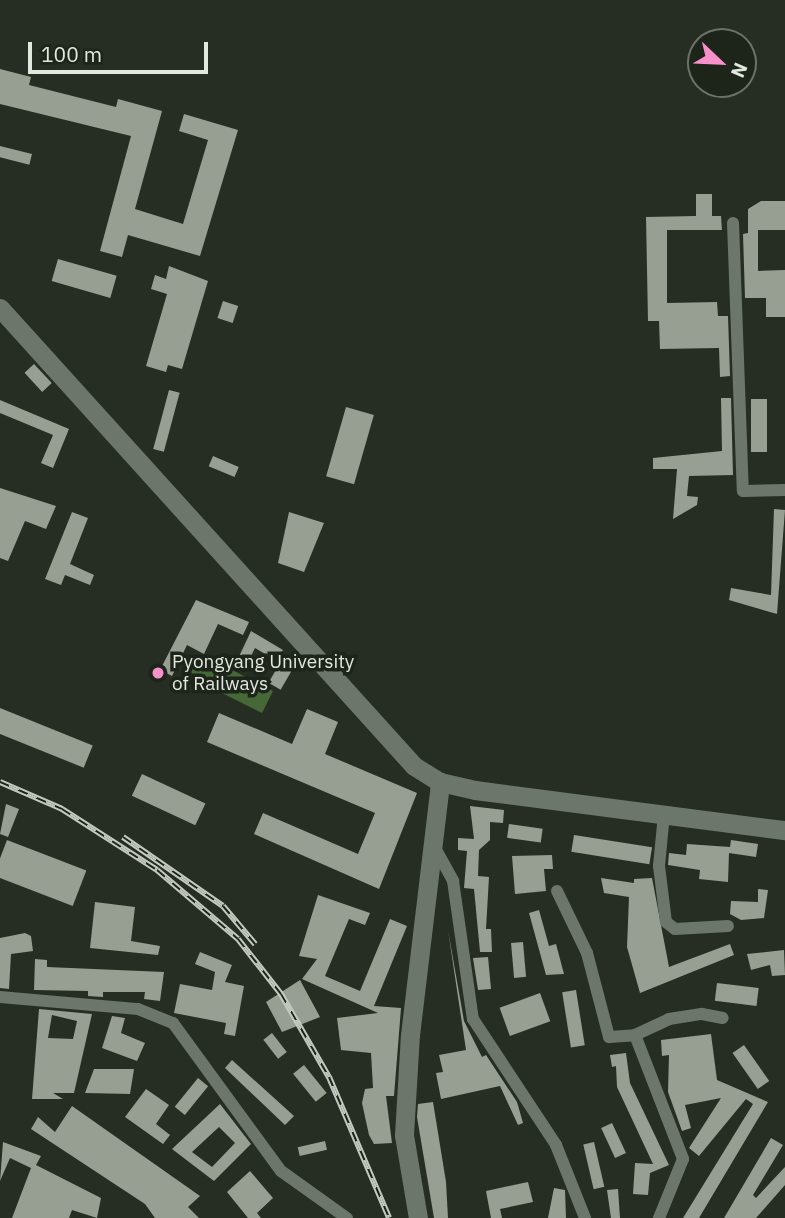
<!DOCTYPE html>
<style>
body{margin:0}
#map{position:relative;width:785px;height:1218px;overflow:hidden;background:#262e23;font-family:"IBM Plex Sans",sans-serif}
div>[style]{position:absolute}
.water>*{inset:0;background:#466836}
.building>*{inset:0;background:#969f92;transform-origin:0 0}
.street>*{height:12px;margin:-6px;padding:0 6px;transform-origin:6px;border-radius:6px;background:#6d766a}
.secondary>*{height:19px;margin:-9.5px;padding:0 9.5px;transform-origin:9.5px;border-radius:9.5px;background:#6d766a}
.rail>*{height:6px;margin-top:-3px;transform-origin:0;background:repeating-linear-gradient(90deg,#1d241a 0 10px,#c4cac2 0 20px);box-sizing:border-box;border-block:2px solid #c4cac2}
.dots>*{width:19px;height:19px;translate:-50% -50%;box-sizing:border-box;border:4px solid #1d241a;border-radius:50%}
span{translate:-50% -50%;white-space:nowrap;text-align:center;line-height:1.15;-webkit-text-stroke:7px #1d241a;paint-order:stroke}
.poi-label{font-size:19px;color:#e2e7e0}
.left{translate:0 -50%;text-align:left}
.north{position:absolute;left:687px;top:28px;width:70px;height:70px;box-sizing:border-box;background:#1d241a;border:2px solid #6c7269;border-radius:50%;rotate:113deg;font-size:19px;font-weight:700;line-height:28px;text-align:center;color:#e2e7e0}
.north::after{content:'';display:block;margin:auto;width:24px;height:32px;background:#f890ca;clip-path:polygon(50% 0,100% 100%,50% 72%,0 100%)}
.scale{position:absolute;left:28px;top:42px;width:180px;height:32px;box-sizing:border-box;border:4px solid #e2e7e0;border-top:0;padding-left:9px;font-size:21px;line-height:24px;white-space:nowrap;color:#e2e7e0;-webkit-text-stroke:5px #1d241a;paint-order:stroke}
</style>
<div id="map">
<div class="water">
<i style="clip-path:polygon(197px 658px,209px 658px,273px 691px,262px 713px,188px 676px)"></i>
</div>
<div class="building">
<i style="clip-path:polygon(0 69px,31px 77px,29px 85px,116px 107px,118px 99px,162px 111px,135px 209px,183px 224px,208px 140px,179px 131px,184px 114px,238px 130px,200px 256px,128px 235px,122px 257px,100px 251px,131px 136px,0 104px)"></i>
<i style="left:0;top:146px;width:33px;height:11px;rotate:14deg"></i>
<i style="clip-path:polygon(696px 194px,712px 194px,712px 216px,721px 216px,722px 230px,667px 230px,667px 303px,717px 302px,718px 316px,728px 316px,730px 376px,720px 377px,719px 348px,660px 349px,659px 321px,648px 321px,646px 217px,696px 216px)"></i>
<i style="clip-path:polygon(761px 201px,785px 201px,785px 230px,758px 230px,758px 271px,785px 270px,785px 317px,766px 317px,766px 298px,745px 298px,743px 234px,748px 233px,748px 209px)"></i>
<i style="left:58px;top:259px;width:61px;height:23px;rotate:16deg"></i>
<i style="clip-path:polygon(169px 266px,208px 281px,182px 369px,168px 365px,166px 372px,146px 366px,167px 294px,151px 289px,155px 275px,166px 279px)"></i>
<i style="left:223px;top:301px;width:16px;height:18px;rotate:18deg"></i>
<i style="left:34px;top:364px;width:26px;height:13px;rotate:47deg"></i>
<i style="left:169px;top:390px;width:11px;height:61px;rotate:15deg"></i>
<i style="clip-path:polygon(721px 398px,731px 398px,733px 475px,689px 476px,687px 496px,698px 497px,697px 505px,673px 519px,677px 469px,653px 469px,653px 458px,722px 451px)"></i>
<i style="left:751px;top:399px;width:16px;height:53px"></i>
<i style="clip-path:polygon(0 400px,69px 429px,53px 468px,41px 463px,53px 435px,0 413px)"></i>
<i style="left:346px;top:407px;width:29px;height:72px;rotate:16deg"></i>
<i style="left:213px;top:456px;width:28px;height:11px;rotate:23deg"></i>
<i style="clip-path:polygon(0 488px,56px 506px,46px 529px,25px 521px,8px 561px,0 558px)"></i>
<i style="clip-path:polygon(774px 509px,785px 510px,777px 614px,729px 600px,731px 588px,771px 595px)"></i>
<i style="clip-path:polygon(72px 512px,88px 518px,70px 564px,94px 575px,90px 585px,65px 575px,61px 585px,45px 579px)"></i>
<i style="clip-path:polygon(289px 512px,324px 523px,304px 572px,278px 563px)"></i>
<i style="clip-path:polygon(196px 600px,249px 622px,243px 635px,218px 624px,204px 654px,187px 645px,172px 676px,160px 670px)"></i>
<i style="clip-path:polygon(251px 631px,283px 650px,277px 661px,255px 648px,245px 668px,236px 663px)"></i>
<i style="left:284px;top:656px;width:14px;height:31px;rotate:30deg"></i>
<i style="left:0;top:708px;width:100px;height:24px;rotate:22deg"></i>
<i style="clip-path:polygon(307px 709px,338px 722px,325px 754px,417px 793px,379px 889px,254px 834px,263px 813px,358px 854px,375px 813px,207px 742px,219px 713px,292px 744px)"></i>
<i style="left:142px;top:774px;width:70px;height:24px;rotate:25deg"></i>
<i style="clip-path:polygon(6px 804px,19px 809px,8px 837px,0 834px)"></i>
<i style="clip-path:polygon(470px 806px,504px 810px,503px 823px,490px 822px,490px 840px,479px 850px,478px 876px,489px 877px,486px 929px,491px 929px,492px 952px,480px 952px,474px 889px,464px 888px,467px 851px,458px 850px,458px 838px,474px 839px)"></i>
<i style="left:509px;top:824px;width:34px;height:14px;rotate:8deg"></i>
<i style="left:574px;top:835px;width:79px;height:17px;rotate:9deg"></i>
<i style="left:7px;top:840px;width:85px;height:38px;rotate:21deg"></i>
<i style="clip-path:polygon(731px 840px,758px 844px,756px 857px,729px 853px,728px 882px,699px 879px,700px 870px,668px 865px,669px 853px,686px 855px,687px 844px,730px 847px)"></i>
<i style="clip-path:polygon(552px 855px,553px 869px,544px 869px,546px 891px,515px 894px,512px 856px)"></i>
<i style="clip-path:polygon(601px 878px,634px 883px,634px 879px,652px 878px,669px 967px,730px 944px,734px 955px,640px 993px,627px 947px,629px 897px,604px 893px)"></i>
<i style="clip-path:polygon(758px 889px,768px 890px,764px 918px,741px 920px,730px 914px,731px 901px,758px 902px)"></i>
<i style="clip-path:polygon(318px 895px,370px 913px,365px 925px,349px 919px,325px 976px,360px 991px,390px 919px,407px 926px,374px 1006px,401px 1008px,394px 1096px,386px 1096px,392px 1143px,374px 1144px,369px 1135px,362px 1103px,365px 1089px,373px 1088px,371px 1053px,341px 1050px,337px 1018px,378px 1013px,302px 979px,317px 959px,299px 956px)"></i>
<i style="clip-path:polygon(95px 902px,135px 907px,131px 941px,160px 946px,158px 955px,90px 948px)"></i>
<i style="clip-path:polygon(539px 910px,549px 946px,556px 944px,564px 974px,546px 975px,529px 913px)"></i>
<i style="clip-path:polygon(448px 930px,464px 1021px,482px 1057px,486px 1055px,517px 1102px,523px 1123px,518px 1125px,500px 1086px,441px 1099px,436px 1073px,443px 1072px,439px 1055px,466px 1050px)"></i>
<i style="clip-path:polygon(25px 933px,31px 936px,33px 951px,11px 954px,9px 989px,0 988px,0 938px)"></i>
<i style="left:523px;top:942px;width:35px;height:12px;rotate:85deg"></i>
<i style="clip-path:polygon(784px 950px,785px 975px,772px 976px,770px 965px,751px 970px,747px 954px)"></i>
<i style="clip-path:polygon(200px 952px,232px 965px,225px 982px,244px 986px,235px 1036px,224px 1034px,226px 1023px,174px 1013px,180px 984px,212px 990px,215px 972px,195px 964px)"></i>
<i style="clip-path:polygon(488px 957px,491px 989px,478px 990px,473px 958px)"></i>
<i style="clip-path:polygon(35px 959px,47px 960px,47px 967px,164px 972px,160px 1001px,144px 999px,145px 992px,103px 992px,103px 997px,88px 996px,88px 991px,34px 990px)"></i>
<i style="clip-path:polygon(300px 980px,320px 1017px,282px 1032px,266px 1002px)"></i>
<i style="left:717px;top:983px;width:42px;height:18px;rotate:7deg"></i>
<i style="left:576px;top:990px;width:56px;height:14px;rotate:81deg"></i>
<i style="left:540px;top:993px;width:30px;height:43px;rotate:70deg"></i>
<i style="clip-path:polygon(evenodd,39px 1009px,92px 1014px,74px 1093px,53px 1093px,63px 1099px,32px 1099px,39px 1009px,52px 1015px,77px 1021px,73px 1039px,48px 1038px,52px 1015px)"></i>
<i style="clip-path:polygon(112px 1016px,125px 1018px,121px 1033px,145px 1043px,137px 1061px,102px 1048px)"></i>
<i style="left:272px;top:1033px;width:24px;height:11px;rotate:52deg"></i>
<i style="clip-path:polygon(711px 1034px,717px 1080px,768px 1102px,699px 1218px,683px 1218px,753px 1104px,746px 1099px,699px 1156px,689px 1148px,721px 1098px,685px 1105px,691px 1128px,682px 1131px,668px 1092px,669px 1055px,662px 1056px,661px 1040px)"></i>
<i style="left:744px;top:1045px;width:44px;height:14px;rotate:55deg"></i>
<i style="clip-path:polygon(626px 1053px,630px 1083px,669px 1165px,650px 1173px,648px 1195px,633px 1194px,635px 1163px,653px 1164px,617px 1087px,616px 1066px,612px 1067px,610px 1055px)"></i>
<i style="clip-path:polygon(232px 1060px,294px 1116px,285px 1125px,225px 1068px)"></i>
<i style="left:304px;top:1065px;width:36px;height:14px;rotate:51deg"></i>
<i style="clip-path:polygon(94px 1069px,134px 1069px,130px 1094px,85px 1093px)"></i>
<i style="left:198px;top:1078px;width:13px;height:37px;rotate:39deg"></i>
<i style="clip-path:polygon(146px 1089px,169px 1105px,156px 1124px,170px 1135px,163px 1144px,125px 1117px)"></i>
<i style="clip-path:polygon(433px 1102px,446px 1182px,448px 1218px,434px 1218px,417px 1117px,418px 1104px)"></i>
<i style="clip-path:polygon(evenodd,220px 1104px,251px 1144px,214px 1181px,172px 1149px,220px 1104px,219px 1127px,235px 1143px,212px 1167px,192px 1152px,219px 1127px)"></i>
<i style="clip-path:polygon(72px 1106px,200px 1196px,188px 1207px,199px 1218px,155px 1218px,145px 1204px,31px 1129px,38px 1117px,55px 1132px)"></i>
<i style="left:612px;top:1123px;width:33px;height:12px;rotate:65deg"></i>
<i style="clip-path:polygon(771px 1138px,783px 1145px,753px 1195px,756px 1198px,785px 1167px,785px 1185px,756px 1218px,724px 1218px)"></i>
<i style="left:325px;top:1141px;width:9px;height:28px;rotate:77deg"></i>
<i style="clip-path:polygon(3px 1142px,41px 1156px,36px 1165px,101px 1198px,97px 1218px,72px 1210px,69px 1218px,12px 1218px,31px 1168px,10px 1158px,0 1181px)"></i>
<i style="left:594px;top:1142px;width:46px;height:11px;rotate:77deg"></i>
<i style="clip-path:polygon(250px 1171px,273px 1198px,257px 1213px,261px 1218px,248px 1218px,227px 1192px)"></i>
<i style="clip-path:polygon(528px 1182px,533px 1202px,500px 1209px,502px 1218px,491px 1218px,486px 1191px)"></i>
<i style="clip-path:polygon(554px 1188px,565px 1190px,566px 1218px,548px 1218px)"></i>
<i style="clip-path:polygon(618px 1189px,620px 1218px,611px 1218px,607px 1190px)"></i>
</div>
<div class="street">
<i style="left:733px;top:223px;width:268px;rotate:87.9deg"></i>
<i style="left:743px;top:491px;width:42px;rotate:-1.4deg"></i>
<i style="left:664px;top:814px;width:52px;rotate:95.5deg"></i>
<i style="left:659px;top:866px;width:56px;rotate:82.9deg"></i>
<i style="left:666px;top:922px;width:11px;rotate:38deg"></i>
<i style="left:675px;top:929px;width:53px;rotate:-3.2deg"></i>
<i style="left:435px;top:848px;width:38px;rotate:61deg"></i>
<i style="left:453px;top:881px;width:139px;rotate:81.8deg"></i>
<i style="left:473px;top:1019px;width:151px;rotate:56.6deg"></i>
<i style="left:556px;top:1145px;width:79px;rotate:68.3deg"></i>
<i style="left:557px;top:891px;width:69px;rotate:64.2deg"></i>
<i style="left:587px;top:953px;width:87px;rotate:75.3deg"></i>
<i style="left:609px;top:1037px;width:26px;rotate:-4deg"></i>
<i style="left:635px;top:1035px;width:38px;rotate:-25deg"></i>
<i style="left:669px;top:1019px;width:33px;rotate:-9deg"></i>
<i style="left:702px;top:1014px;width:21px;rotate:11deg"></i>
<i style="left:0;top:997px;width:139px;rotate:5deg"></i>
<i style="left:138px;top:1009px;width:38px;rotate:22deg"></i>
<i style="left:173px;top:1023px;width:183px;rotate:53.9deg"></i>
<i style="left:281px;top:1171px;width:81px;rotate:35.5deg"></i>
<i style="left:635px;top:1035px;width:133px;rotate:68.8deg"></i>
<i style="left:683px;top:1159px;width:64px;rotate:112.1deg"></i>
</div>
<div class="secondary">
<i style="left:0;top:308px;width:617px;rotate:47.89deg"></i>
<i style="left:414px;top:766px;width:31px;rotate:32deg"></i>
<i style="left:440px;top:782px;width:36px;rotate:13deg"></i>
<i style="left:475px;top:790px;width:313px;rotate:7.4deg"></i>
<i style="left:418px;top:1218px;width:84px;rotate:-99.6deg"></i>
<i style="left:404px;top:1135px;width:100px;rotate:-86.6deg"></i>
<i style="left:410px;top:1035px;width:255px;rotate:-83.2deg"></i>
</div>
<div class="rail">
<i style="left:0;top:782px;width:68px;rotate:23.5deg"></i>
<i style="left:62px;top:809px;width:113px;rotate:32.7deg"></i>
<i style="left:157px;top:870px;width:106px;rotate:40.4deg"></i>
<i style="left:238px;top:939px;width:70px;rotate:52deg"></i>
<i style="left:281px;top:994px;width:96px;rotate:60deg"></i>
<i style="left:329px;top:1077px;width:153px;rotate:66.9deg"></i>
<i style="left:123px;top:837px;width:121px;rotate:34.6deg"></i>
<i style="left:223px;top:906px;width:50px;rotate:49.9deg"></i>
</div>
<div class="dots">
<i style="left:158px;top:673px;background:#f890ca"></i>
</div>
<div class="poi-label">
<span class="left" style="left:172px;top:673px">Pyongyang University<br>of Railways</span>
</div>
<div class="north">N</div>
<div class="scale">100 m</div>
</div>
